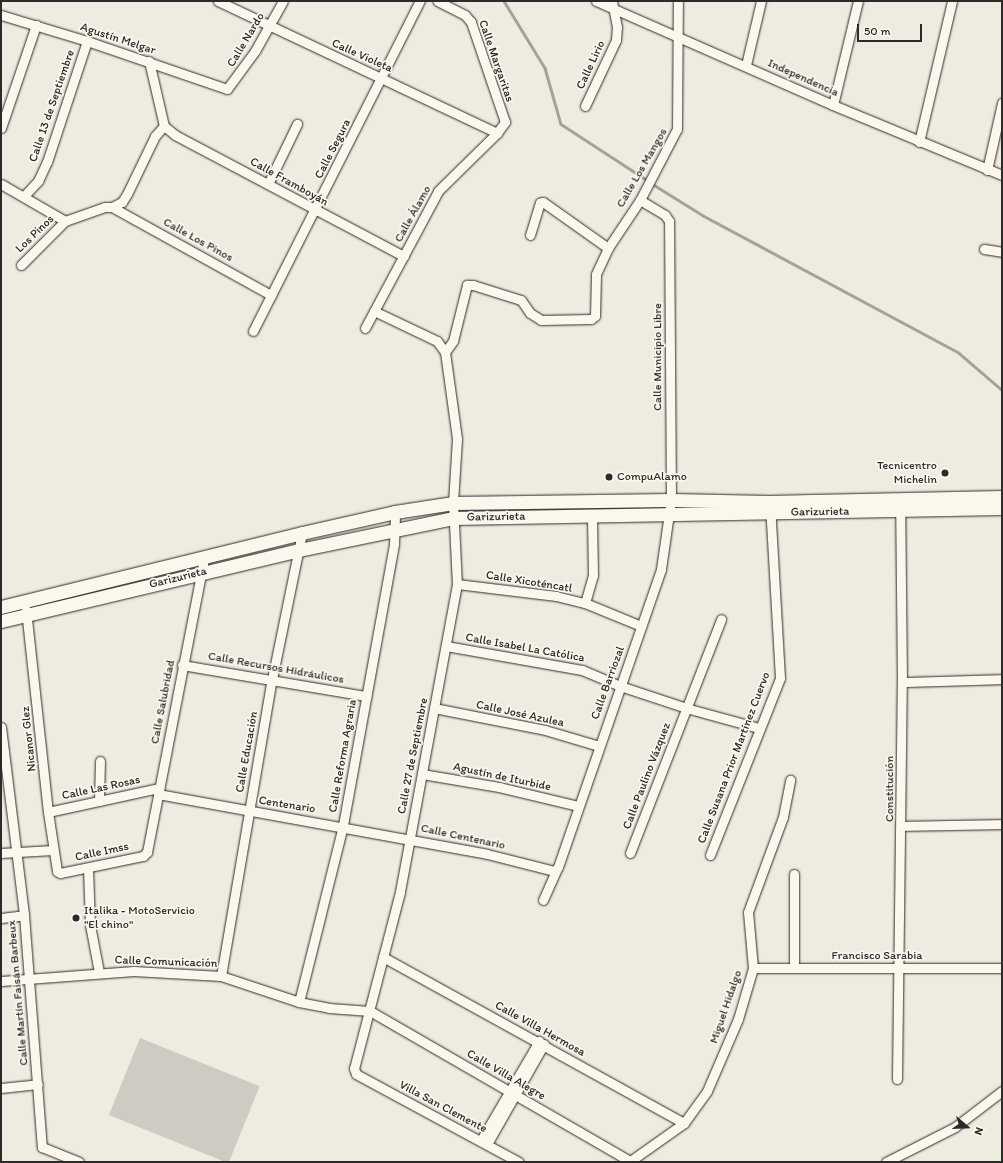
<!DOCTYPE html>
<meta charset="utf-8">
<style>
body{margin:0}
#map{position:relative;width:1003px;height:1163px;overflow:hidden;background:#eeebe0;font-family:Itim,sans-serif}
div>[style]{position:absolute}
.green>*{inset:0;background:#cecbc2;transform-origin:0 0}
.stream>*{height:2.5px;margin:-1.25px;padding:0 1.25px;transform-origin:1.25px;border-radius:1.25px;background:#a4a29a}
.roads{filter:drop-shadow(0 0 1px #2b2b2b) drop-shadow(0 0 1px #2b2b2b)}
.minor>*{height:9px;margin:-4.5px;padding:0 4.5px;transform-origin:4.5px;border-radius:4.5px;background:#fbf7ec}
.secondary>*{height:13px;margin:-6.5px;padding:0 6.5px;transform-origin:6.5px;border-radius:6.5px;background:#fbf7ec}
.dots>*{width:11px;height:11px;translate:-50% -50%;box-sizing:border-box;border:2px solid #fbf7ec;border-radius:50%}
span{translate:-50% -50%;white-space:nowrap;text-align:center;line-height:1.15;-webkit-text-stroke:3.5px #fbf7ec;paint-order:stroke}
.street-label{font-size:12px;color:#2b2b2b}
.poi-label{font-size:12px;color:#2b2b2b}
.right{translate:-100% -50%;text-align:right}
.left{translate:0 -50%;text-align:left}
.frame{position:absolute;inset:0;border:2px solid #2b2b2b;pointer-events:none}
.north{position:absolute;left:947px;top:1107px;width:40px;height:40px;-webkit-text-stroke:3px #fbf7ec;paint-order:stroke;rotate:109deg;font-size:11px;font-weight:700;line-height:16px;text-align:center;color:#2b2b2b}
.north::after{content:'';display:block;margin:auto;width:14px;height:18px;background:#2b2b2b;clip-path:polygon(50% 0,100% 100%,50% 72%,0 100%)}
.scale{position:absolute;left:857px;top:24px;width:65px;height:18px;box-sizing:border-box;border:2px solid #2b2b2b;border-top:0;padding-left:5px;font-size:12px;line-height:14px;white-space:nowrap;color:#2b2b2b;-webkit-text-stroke:3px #fbf7ec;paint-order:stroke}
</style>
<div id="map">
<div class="green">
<i style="left:140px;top:1038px;width:129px;height:83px;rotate:22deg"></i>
</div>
<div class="stream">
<i style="left:504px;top:1px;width:79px;rotate:58.5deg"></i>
<i style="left:545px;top:68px;width:58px;rotate:74.1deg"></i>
<i style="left:561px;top:124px;width:103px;rotate:33.1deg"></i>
<i style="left:651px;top:183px;width:62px;rotate:31.9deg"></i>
<i style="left:704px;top:216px;width:289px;rotate:28.2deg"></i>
<i style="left:959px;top:353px;width:57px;rotate:40.7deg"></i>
</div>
<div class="roads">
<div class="minor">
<i style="left:218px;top:1px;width:309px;rotate:25.3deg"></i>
<i style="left:596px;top:1px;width:259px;rotate:23.7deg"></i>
<i style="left:833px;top:105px;width:183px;rotate:22.5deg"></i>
<i style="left:1px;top:15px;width:90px;rotate:16.8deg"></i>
<i style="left:87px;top:41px;width:148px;rotate:18.9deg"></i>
<i style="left:227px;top:89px;width:47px;rotate:-53.6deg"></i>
<i style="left:255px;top:51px;width:57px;rotate:-60.8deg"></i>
<i style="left:149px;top:61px;width:67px;rotate:77deg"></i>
<i style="left:746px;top:65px;width:66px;rotate:-76.8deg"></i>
<i style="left:833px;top:105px;width:107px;rotate:-76.5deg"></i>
<i style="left:585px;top:106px;width:73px;rotate:-64.8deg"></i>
<i style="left:616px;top:40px;width:13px;rotate:-86deg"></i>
<i style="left:617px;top:27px;width:26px;rotate:-101deg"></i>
<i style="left:164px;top:126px;width:14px;rotate:39deg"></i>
<i style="left:175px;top:135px;width:259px;rotate:27.9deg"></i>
<i style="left:1px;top:128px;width:109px;rotate:-71.2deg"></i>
<i style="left:919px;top:142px;width:145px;rotate:-76.8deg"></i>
<i style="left:987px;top:170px;width:69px;rotate:-77.4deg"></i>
<i style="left:1px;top:184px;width:74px;rotate:30deg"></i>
<i style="left:268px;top:184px;width:67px;rotate:-64.2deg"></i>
<i style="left:24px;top:196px;width:21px;rotate:-47deg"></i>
<i style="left:38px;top:181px;width:21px;rotate:-65deg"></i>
<i style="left:47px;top:162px;width:127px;rotate:-71.7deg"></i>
<i style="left:112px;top:207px;width:11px;rotate:-27deg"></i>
<i style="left:122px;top:202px;width:9px;rotate:-58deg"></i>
<i style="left:127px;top:194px;width:64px;rotate:-64.2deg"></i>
<i style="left:155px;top:136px;width:13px;rotate:-48deg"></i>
<i style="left:530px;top:235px;width:34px;rotate:-73deg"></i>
<i style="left:540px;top:203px;width:3px;rotate:-18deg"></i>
<i style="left:543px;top:202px;width:80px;rotate:35.3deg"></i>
<i style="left:984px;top:249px;width:18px;rotate:9deg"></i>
<i style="left:21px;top:265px;width:62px;rotate:-45deg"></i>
<i style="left:65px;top:221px;width:42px;rotate:-19.3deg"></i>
<i style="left:105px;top:207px;width:7px"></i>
<i style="left:112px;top:207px;width:182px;rotate:29deg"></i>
<i style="left:374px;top:311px;width:70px;rotate:25.5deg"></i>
<i style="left:437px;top:341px;width:14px;rotate:54deg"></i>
<i style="left:445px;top:352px;width:88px;rotate:82.1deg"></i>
<i style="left:457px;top:439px;width:64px;rotate:93.6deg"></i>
<i style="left:453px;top:503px;width:81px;rotate:87.2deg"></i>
<i style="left:457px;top:584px;width:313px;rotate:100.5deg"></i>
<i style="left:400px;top:892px;width:182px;rotate:104.6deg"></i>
<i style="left:354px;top:1068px;width:6px;rotate:72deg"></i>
<i style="left:356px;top:1074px;width:185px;rotate:28.4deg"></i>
<i style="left:365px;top:328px;width:155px;rotate:-61.9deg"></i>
<i style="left:438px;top:191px;width:83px;rotate:-44.5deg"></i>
<i style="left:497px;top:133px;width:14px;rotate:-54deg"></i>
<i style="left:505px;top:122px;width:106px;rotate:-108.8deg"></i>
<i style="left:471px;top:22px;width:9px;rotate:-131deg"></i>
<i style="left:465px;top:15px;width:31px;rotate:-153deg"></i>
<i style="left:253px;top:331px;width:370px;rotate:-63.2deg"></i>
<i style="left:445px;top:352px;width:14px;rotate:-54deg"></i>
<i style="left:453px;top:341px;width:58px;rotate:-76deg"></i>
<i style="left:467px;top:285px;width:6px"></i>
<i style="left:473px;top:285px;width:50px;rotate:17.4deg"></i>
<i style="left:521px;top:300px;width:16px;rotate:55deg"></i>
<i style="left:530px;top:313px;width:13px;rotate:32deg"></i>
<i style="left:541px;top:320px;width:50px;rotate:-1.1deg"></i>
<i style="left:591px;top:319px;width:5px;rotate:-37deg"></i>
<i style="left:595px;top:316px;width:42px;rotate:-88.6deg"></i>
<i style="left:596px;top:274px;width:29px;rotate:-65deg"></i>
<i style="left:608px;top:248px;width:58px;rotate:-56.3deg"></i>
<i style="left:640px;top:200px;width:80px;rotate:-62.5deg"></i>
<i style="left:677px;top:129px;width:128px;rotate:-89.6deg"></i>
<i style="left:457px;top:584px;width:100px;rotate:6.9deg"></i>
<i style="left:556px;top:596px;width:30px;rotate:14deg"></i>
<i style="left:585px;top:603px;width:61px;rotate:22.3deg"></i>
<i style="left:585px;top:603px;width:29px;rotate:-74deg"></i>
<i style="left:593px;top:575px;width:60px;rotate:-91deg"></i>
<i style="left:26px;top:610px;width:203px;rotate:83.8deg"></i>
<i style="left:48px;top:812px;width:60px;rotate:81.3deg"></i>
<i style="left:57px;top:871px;width:4px;rotate:34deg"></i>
<i style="left:60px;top:873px;width:85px;rotate:-11.6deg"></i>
<i style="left:143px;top:856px;width:6px;rotate:-45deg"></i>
<i style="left:147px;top:852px;width:299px;rotate:-79deg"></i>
<i style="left:446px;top:646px;width:138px;rotate:10deg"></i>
<i style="left:582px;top:670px;width:41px;rotate:22.8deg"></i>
<i style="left:620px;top:686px;width:70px;rotate:18.4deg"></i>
<i style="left:686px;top:708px;width:76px;rotate:15.3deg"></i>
<i style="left:182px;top:665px;width:187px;rotate:9.6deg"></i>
<i style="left:902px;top:682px;width:100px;rotate:-1.7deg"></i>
<i style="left:434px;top:708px;width:113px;rotate:11.2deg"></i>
<i style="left:545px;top:730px;width:56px;rotate:16.5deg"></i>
<i style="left:1px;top:727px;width:189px;rotate:83deg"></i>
<i style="left:24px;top:915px;width:233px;rotate:85.6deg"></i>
<i style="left:42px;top:1147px;width:40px;rotate:22deg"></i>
<i style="left:422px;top:774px;width:78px;rotate:9.6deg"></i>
<i style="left:499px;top:787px;width:81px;rotate:13.5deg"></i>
<i style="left:158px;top:794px;width:334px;rotate:10.3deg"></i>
<i style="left:487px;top:854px;width:69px;rotate:14.2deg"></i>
<i style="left:99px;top:801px;width:40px;rotate:-88.6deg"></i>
<i style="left:48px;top:812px;width:114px;rotate:-12.2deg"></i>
<i style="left:901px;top:826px;width:101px;rotate:-1.1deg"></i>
<i style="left:1px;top:853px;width:52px;rotate:-3.3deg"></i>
<i style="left:630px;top:853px;width:251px;rotate:-68.7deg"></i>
<i style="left:710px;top:855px;width:190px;rotate:-68.4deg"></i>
<i style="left:780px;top:678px;width:171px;rotate:-93.3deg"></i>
<i style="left:88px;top:868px;width:57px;rotate:88deg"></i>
<i style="left:90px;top:925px;width:48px;rotate:79.2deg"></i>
<i style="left:543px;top:900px;width:36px;rotate:-66deg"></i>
<i style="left:558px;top:867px;width:315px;rotate:-70.9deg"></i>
<i style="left:661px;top:569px;width:70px;rotate:-81.8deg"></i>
<i style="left:671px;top:500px;width:279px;rotate:-90.4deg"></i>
<i style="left:669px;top:221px;width:7px;rotate:-124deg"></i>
<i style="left:665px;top:215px;width:29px;rotate:-149deg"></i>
<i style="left:1px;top:918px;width:23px;rotate:-7deg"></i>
<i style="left:383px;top:957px;width:344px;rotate:28.9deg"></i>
<i style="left:794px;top:967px;width:93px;rotate:-90deg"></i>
<i style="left:753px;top:968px;width:249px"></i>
<i style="left:221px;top:976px;width:301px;rotate:-80.3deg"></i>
<i style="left:272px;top:679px;width:149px;rotate:-78.4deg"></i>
<i style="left:1px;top:981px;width:133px;rotate:-4.3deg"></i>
<i style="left:134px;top:971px;width:87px;rotate:3.3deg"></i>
<i style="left:221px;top:976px;width:82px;rotate:18.4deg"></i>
<i style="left:299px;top:1002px;width:31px;rotate:11deg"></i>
<i style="left:329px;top:1008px;width:41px;rotate:4.2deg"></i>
<i style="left:370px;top:1011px;width:300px;rotate:30deg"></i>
<i style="left:299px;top:1002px;width:182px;rotate:-76deg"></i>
<i style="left:343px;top:825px;width:286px;rotate:-79.7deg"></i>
<i style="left:394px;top:544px;width:32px;rotate:-88deg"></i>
<i style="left:897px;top:1079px;width:397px;rotate:-89.3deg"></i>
<i style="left:902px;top:682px;width:177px;rotate:-90.6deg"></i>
<i style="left:1px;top:1088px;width:37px;rotate:-6deg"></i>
<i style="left:481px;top:1140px;width:115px;rotate:-59.6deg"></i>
<i style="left:487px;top:1144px;width:115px;rotate:-60.3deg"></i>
<i style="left:629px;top:1162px;width:67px;rotate:-35.3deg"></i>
<i style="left:684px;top:1123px;width:39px;rotate:-54deg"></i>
<i style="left:707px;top:1091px;width:78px;rotate:-66.7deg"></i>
<i style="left:738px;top:1019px;width:53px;rotate:-73.6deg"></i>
<i style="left:753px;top:968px;width:56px;rotate:-95.1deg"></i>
<i style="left:748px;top:912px;width:101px;rotate:-69.8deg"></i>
<i style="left:783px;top:817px;width:38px;rotate:-79deg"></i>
<i style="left:886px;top:1162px;width:77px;rotate:-26.9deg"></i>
<i style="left:955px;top:1127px;width:59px;rotate:-37.5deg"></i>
</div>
<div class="secondary">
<i style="left:1px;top:607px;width:310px;rotate:-13.8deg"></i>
<i style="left:302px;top:533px;width:95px;rotate:-12.7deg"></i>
<i style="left:395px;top:512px;width:59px;rotate:-8.8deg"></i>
<i style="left:453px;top:503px;width:218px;rotate:-0.8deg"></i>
<i style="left:671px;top:500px;width:98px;rotate:1.2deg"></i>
<i style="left:769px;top:502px;width:233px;rotate:-1.2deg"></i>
<i style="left:1px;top:621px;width:306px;rotate:-13.4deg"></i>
<i style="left:299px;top:550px;width:157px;rotate:-11.7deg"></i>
<i style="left:453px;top:518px;width:549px;rotate:-1.04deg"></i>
</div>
</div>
<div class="dots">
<i style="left:945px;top:473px;background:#2b2b2b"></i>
<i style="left:609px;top:477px;background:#2b2b2b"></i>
<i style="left:76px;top:918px;background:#2b2b2b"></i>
</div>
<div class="street-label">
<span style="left:118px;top:39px;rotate:18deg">Agustín Melgar</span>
<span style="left:246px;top:40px;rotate:-59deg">Calle Nardo</span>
<span style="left:362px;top:56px;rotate:24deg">Calle Violeta</span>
<span style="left:496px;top:61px;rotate:71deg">Calle Margaritas</span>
<span style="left:591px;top:65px;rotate:-65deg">Calle Lirio</span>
<span style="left:803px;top:78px;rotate:24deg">Independencia</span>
<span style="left:52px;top:106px;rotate:-71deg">Calle 13 de Septiembre</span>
<span style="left:333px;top:149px;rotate:-63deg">Calle Segura</span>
<span style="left:642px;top:168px;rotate:-60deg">Calle Los Mangos</span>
<span style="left:289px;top:182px;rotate:29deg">Calle Framboyán</span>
<span style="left:413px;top:214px;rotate:-61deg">Calle Álamo</span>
<span style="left:35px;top:234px;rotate:-44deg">Los Pinos</span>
<span style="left:198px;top:240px;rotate:29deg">Calle Los Pinos</span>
<span style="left:658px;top:357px;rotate:-90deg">Calle Municipio Libre</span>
<span style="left:820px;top:512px;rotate:-1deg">Garizurieta</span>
<span style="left:496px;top:517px;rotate:-1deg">Garizurieta</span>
<span style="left:178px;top:578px;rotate:-14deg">Garizurieta</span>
<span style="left:529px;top:582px;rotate:9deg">Calle Xicoténcatl</span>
<span style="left:525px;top:648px;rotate:10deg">Calle Isabel La Católica</span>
<span style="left:276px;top:668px;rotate:10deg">Calle Recursos Hidráulicos</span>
<span style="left:608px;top:683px;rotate:-70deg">Calle Barriozal</span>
<span style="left:163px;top:702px;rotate:-79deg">Calle Salubridad</span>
<span style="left:520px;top:714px;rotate:12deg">Calle José Azulea</span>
<span style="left:29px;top:739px;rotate:-96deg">Nicanor Glez</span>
<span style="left:247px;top:752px;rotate:-80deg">Calle Educación</span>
<span style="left:343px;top:756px;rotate:-80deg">Calle Reforma Agraria</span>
<span style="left:413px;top:756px;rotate:-79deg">Calle 27 de Septiembre</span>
<span style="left:734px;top:758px;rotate:-69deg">Calle Susana Prior Martínez Cuervo</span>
<span style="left:647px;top:776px;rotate:-69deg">Calle Paulino Vázquez</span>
<span style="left:502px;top:777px;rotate:12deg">Agustín de Iturbide</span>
<span style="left:101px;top:788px;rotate:-12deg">Calle Las Rosas</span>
<span style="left:890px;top:789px;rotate:-90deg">Constitución</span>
<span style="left:287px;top:805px;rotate:9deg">Centenario</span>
<span style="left:463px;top:837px;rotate:12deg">Calle Centenario</span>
<span style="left:102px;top:852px;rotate:-12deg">Calle Imss</span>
<span style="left:877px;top:956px">Francisco Sarabia</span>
<span style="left:166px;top:962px;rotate:2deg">Calle Comunicación</span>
<span style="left:18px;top:993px;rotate:-95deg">Calle Martín Faisán Barbeux</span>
<span style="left:726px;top:1007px;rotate:-71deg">Miguel Hidalgo</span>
<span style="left:540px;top:1029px;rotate:29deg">Calle Villa Hermosa</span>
<span style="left:506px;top:1075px;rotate:30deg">Calle Villa Alegre</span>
<span style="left:443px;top:1107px;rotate:28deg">Villa San Clemente</span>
</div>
<div class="poi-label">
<span class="right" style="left:937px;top:473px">Tecnicentro<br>Michelin</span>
<span class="left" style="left:617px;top:477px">CompuAlamo</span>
<span class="left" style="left:84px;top:918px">Italika - MotoServicio<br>"El chino"</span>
</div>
<div class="frame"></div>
<div class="north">N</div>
<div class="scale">50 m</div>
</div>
